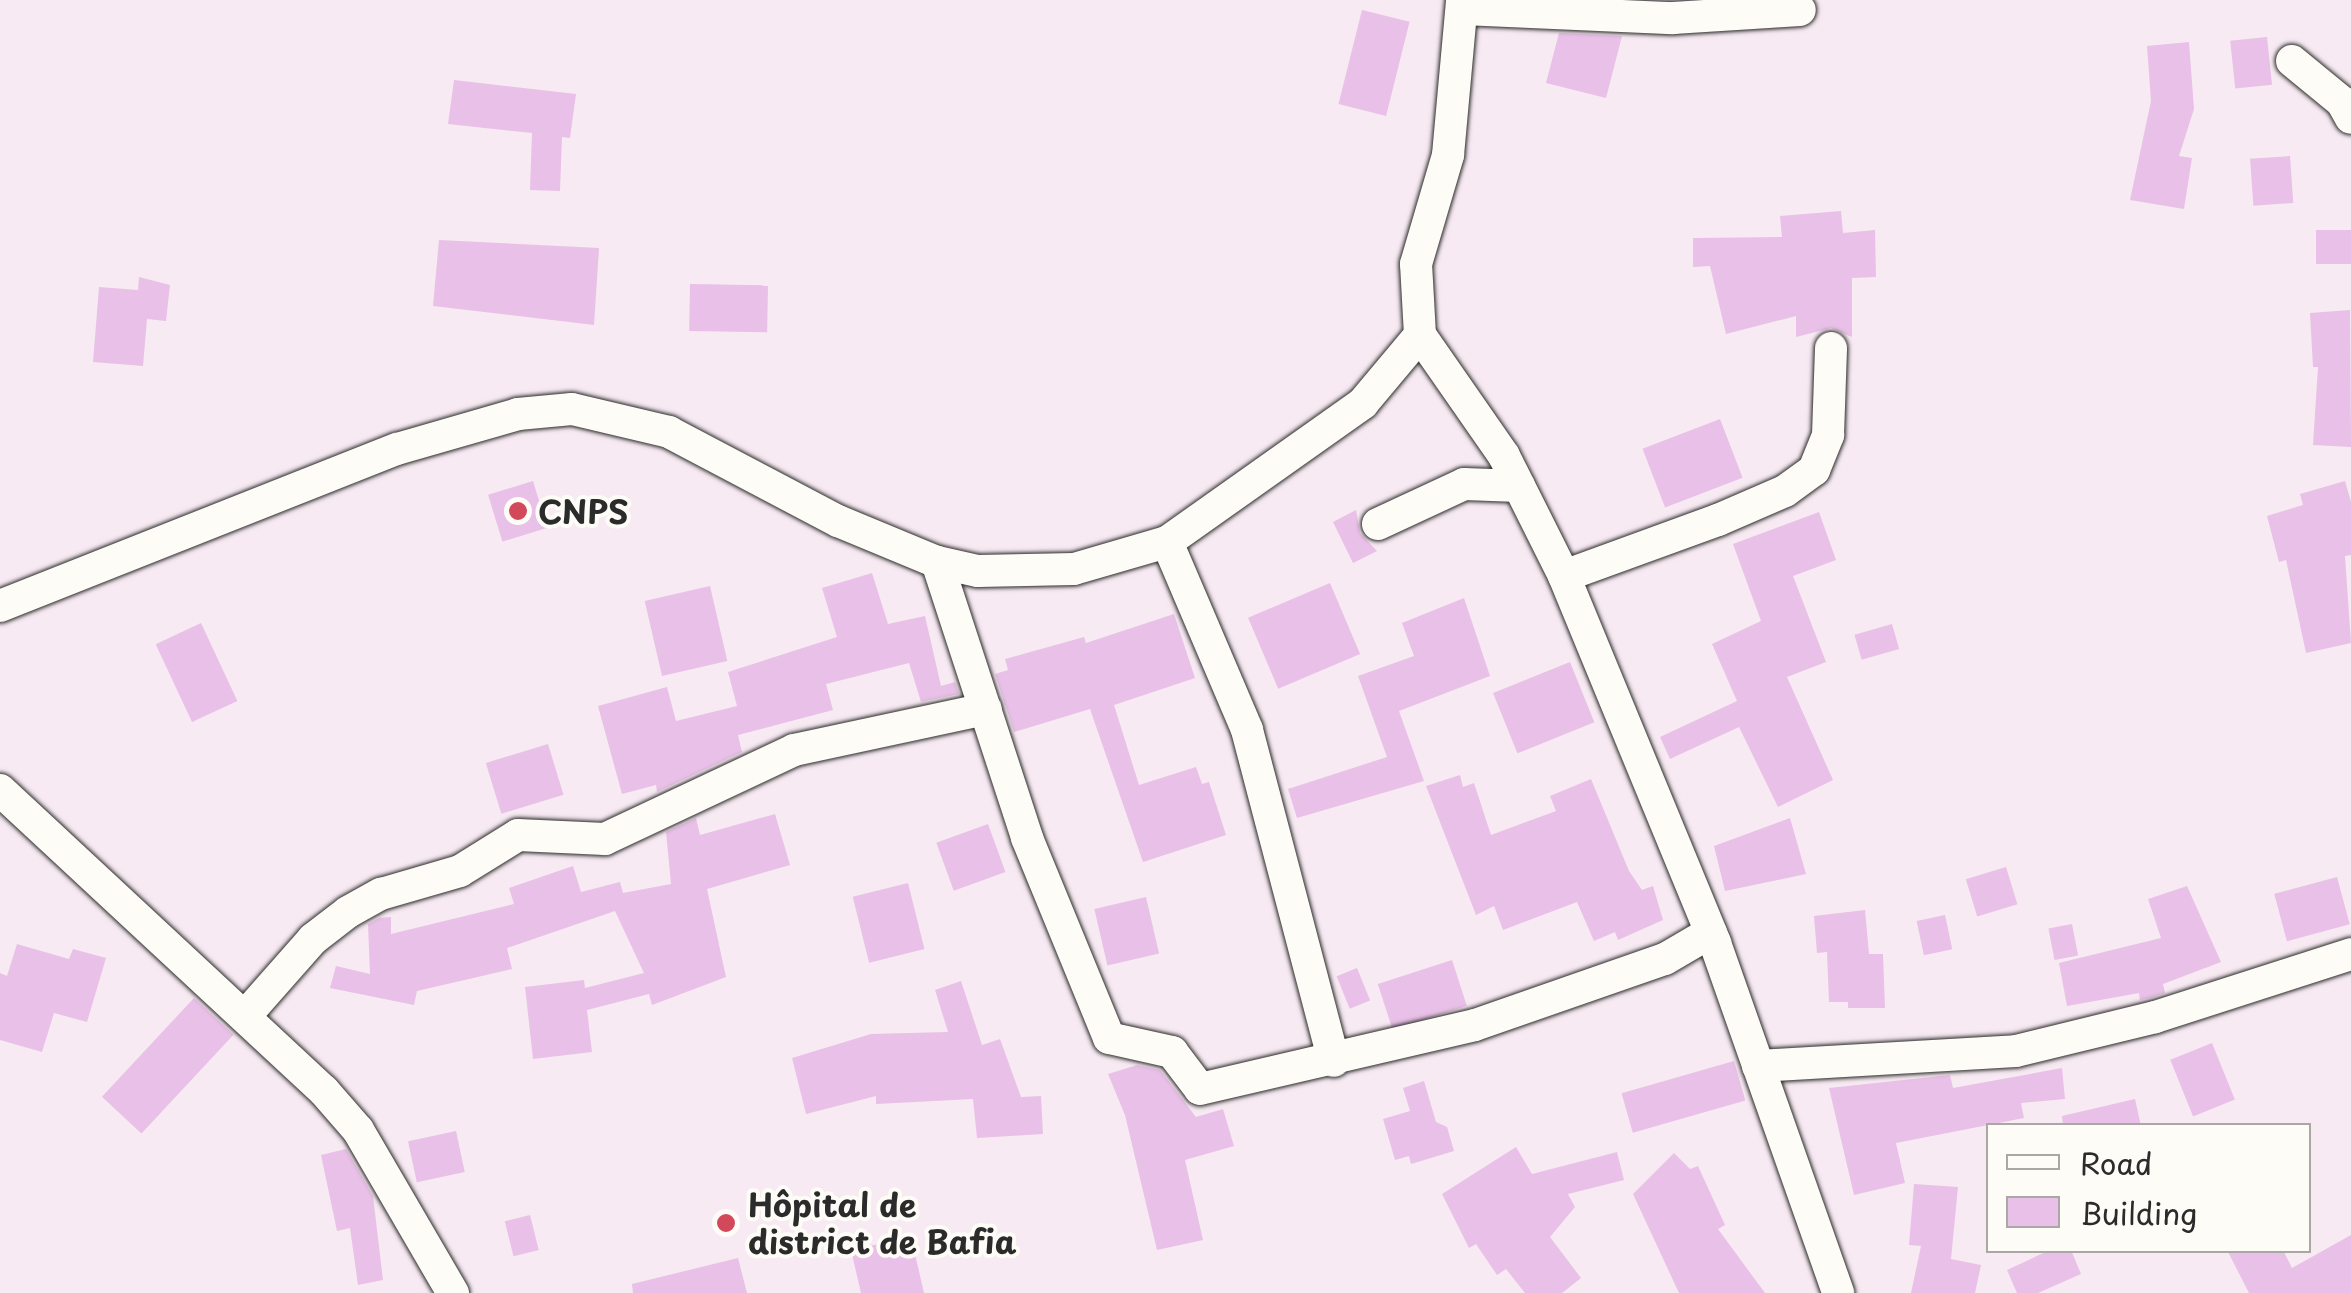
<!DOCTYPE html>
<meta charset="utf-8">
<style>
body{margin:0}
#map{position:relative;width:2351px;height:1293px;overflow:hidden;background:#f7eaf2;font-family:"Playpen Sans",sans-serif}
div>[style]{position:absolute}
.building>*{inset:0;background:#e9c0e7;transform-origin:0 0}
.roads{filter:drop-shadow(0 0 2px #2b2b2b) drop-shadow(0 0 2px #2b2b2b)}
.minor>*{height:32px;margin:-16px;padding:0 16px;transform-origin:16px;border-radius:16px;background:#fdfcf7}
.dots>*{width:28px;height:28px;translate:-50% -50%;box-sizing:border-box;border:5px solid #fdfcf7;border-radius:50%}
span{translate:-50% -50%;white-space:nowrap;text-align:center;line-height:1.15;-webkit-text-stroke:8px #fdfcf7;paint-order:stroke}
.poi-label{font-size:32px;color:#2b2b2b;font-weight:700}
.left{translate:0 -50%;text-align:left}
.legend{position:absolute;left:1986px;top:1123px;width:325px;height:130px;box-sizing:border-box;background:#fdfcf7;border:2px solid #a9a8a5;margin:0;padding:12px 18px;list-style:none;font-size:30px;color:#2b2b2b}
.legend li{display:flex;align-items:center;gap:20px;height:50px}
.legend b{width:50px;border:2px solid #a9a8a5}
</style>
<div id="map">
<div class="building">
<i style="left:1362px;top:10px;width:49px;height:97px;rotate:14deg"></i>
<i style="clip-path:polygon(1559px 33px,1622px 36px,1606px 98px,1546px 83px)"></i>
<i style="left:2267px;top:37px;width:48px;height:37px;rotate:84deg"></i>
<i style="clip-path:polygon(2189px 42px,2194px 109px,2179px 156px,2192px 158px,2184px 209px,2130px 200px,2151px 101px,2147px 46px)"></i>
<i style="clip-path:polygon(454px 80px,576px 94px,570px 138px,562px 137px,560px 191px,530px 190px,532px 133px,448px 124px)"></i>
<i style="left:2290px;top:156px;width:47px;height:40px;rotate:86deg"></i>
<i style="clip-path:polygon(1841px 211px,1843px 233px,1875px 230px,1876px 277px,1852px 278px,1852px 337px,1831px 328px,1796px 337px,1796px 316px,1726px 334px,1710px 266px,1693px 267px,1693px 238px,1782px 237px,1780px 216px)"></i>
<i style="left:2316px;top:230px;width:35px;height:34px"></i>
<i style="clip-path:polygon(439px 240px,599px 248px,594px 325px,433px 306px)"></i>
<i style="clip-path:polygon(139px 277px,170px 285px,166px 321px,147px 319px,143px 366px,93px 362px,99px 287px,138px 290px)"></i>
<i style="left:690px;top:284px;width:78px;height:47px;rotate:1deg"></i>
<i style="clip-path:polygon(2350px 310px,2351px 447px,2313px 445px,2318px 367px,2313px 367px,2310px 313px)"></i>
<i style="left:1720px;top:419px;width:63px;height:83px;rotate:69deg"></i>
<i style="left:533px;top:481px;width:49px;height:47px;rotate:73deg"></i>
<i style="clip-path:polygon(2345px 481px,2351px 502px,2351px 555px,2345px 556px,2351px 643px,2306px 653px,2286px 560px,2279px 562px,2267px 516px,2303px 505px,2300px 494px)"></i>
<i style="clip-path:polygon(1356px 510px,1360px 533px,1377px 551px,1353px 563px,1333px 522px)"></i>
<i style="clip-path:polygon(1819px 512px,1836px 560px,1793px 576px,1826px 662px,1787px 677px,1833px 780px,1778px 807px,1739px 727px,1670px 759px,1660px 737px,1737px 701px,1712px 644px,1761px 621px,1733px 544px)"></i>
<i style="clip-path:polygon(872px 573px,888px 624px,925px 616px,941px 686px,955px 682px,959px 694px,921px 702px,909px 663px,826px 684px,833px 710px,738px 735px,742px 752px,657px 792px,656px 785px,622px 794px,598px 706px,667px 687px,676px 721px,737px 706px,728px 672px,837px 637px,822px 588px)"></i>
<i style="left:1330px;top:583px;width:77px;height:89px;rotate:67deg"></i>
<i style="left:710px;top:586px;width:77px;height:67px;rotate:77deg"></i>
<i style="clip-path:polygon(1464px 598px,1490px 676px,1399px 711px,1424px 781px,1297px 818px,1288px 789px,1387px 757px,1358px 676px,1414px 656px,1402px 623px)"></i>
<i style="clip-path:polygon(1174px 614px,1195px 678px,1114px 705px,1139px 785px,1196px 767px,1202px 784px,1209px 782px,1226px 835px,1143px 862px,1090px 709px,1014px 732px,995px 674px,1008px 670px,1005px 659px,1084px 637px,1086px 643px)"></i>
<i style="left:201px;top:623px;width:86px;height:50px;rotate:65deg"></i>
<i style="left:1892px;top:624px;width:26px;height:39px;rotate:74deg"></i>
<i style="left:1570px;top:662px;width:65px;height:83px;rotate:68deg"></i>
<i style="left:548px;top:744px;width:53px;height:65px;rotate:73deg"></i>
<i style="clip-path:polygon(1460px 775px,1463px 787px,1474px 783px,1491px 835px,1556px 811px,1550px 796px,1591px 779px,1629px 871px,1642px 890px,1653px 886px,1663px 920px,1618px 940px,1615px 932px,1594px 941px,1577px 902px,1503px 930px,1494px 906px,1476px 915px,1426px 786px)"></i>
<i style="clip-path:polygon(775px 814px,790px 865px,707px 889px,726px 977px,652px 1005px,649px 994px,587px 1010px,592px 1052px,533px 1059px,525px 987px,584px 980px,585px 988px,644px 973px,615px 911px,507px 948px,512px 969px,417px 991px,414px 1005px,330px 988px,336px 966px,370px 974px,368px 924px,379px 918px,391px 917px,391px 934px,514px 904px,509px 888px,573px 866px,581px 892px,620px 882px,623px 893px,671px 884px,666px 832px,696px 818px,700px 835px)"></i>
<i style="clip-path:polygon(1790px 818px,1806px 874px,1725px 891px,1714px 846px)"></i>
<i style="left:988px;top:824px;width:51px;height:55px;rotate:70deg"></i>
<i style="left:2006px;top:867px;width:39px;height:42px;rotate:73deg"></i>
<i style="left:2337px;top:877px;width:49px;height:65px;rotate:75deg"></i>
<i style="left:908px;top:883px;width:68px;height:57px;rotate:76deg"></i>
<i style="clip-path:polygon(2187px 886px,2221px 962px,2163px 984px,2165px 993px,2150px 998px,2140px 1000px,2139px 993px,2067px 1006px,2059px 963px,2161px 938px,2148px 899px)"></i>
<i style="left:1146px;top:897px;width:58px;height:53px;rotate:77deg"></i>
<i style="clip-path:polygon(1865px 910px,1869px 954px,1883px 954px,1885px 1008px,1848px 1008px,1848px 1002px,1829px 1002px,1827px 952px,1817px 953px,1814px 916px)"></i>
<i style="left:1945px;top:915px;width:35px;height:29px;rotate:78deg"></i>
<i style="left:2072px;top:924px;width:32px;height:24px;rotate:79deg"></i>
<i style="clip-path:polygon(17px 944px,69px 959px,73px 949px,106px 958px,87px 1022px,54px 1013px,42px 1052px,0 1040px,0 973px,7px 976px)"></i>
<i style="left:1452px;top:960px;width:48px;height:78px;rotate:72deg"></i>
<i style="left:1357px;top:968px;width:35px;height:22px;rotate:68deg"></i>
<i style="clip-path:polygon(961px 981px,982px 1045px,1000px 1039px,1021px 1097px,1041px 1096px,1043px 1134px,977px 1138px,973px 1099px,876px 1104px,876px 1096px,806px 1114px,792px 1058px,871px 1034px,948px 1032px,935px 990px)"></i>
<i style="left:194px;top:998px;width:54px;height:135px;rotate:43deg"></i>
<i style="left:2212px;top:1043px;width:61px;height:45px;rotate:68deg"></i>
<i style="left:1734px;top:1061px;width:41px;height:117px;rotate:74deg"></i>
<i style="clip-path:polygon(1137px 1065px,1160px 1070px,1196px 1117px,1223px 1109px,1234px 1146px,1185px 1160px,1203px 1240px,1157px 1250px,1125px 1115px,1108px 1074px)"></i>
<i style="clip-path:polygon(2062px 1068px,2065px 1099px,2021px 1103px,2024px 1118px,1896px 1143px,1905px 1183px,1854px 1195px,1829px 1088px,1950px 1075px,1953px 1088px)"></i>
<i style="clip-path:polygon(1424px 1081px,1436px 1122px,1447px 1127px,1454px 1151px,1411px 1164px,1409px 1156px,1395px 1160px,1383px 1119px,1410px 1111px,1403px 1088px)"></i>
<i style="clip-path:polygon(2135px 1099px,2141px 1126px,2063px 1126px,2062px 1116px)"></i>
<i style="left:456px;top:1131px;width:42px;height:49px;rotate:78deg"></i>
<i style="clip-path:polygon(1516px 1147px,1532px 1174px,1617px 1152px,1624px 1180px,1568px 1194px,1575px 1207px,1550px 1237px,1581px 1278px,1562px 1293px,1525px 1293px,1506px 1269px,1497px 1275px,1476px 1244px,1469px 1248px,1442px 1194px)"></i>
<i style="clip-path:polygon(346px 1149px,373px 1196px,383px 1280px,358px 1285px,350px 1228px,337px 1231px,321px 1155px)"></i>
<i style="clip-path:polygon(1674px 1153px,1690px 1169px,1698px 1166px,1725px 1225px,1718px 1229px,1765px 1293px,1679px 1293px,1633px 1194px)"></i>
<i style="clip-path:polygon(1914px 1184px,1958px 1187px,1951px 1259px,1981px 1265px,1975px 1293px,1911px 1293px,1921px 1246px,1909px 1245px)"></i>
<i style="left:530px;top:1215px;width:36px;height:26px;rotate:76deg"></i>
<i style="clip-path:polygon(2351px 1235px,2351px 1293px,2249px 1293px,2227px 1250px,2283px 1250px,2292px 1268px)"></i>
<i style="clip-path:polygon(911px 1237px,924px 1293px,861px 1293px,851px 1250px)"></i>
<i style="clip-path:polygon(2050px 1250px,2071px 1250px,2081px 1274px,2038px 1293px,2017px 1293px,2007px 1270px)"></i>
<i style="clip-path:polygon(738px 1258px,747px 1293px,633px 1293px,632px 1284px)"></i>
</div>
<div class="roads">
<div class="minor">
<i style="left:1463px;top:9px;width:210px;rotate:2.5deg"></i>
<i style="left:1673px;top:18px;width:127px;rotate:-3.6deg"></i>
<i style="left:2292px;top:61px;width:65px;rotate:39.4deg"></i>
<i style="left:2342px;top:102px;width:18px;rotate:61deg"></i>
<i style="left:1420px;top:335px;width:71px;rotate:-93.2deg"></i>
<i style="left:1416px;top:264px;width:114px;rotate:-73.6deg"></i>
<i style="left:1448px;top:155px;width:156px;rotate:-84.8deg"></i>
<i style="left:1378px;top:524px;width:95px;rotate:-24.9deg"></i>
<i style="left:1464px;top:484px;width:55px;rotate:2.1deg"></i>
<i style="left:1167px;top:542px;width:204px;rotate:66.9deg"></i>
<i style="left:1247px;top:730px;width:342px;rotate:75.3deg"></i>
<i style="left:937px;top:562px;width:290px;rotate:71.9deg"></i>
<i style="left:1027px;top:838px;width:216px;rotate:67.7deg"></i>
<i style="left:1109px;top:1038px;width:65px;rotate:12.5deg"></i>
<i style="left:1172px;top:1052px;width:46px;rotate:52.9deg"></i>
<i style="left:1200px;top:1089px;width:282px;rotate:-13.1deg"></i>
<i style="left:1475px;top:1025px;width:201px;rotate:-19.2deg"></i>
<i style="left:1665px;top:959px;width:53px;rotate:-30.4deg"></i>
<i style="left:1564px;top:576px;width:164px;rotate:-20deg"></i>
<i style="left:1718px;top:520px;width:73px;rotate:-23.4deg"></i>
<i style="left:1785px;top:491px;width:36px;rotate:-36deg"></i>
<i style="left:1814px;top:470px;width:38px;rotate:-68deg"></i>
<i style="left:1828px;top:435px;width:87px;rotate:-88deg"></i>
<i style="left:0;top:606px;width:427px;rotate:-21.6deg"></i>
<i style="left:397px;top:449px;width:126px;rotate:-16.1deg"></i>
<i style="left:518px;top:414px;width:54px;rotate:-5.3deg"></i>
<i style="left:572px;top:409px;width:100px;rotate:13.3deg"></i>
<i style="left:669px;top:432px;width:191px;rotate:27.8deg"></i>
<i style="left:838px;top:521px;width:107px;rotate:22.5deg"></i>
<i style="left:937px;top:562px;width:42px;rotate:12.4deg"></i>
<i style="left:978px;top:571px;width:96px;rotate:-1.2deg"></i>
<i style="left:1074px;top:569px;width:97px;rotate:-16.2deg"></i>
<i style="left:1167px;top:542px;width:240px;rotate:-35.3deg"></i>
<i style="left:1363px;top:403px;width:89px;rotate:-50deg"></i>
<i style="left:1420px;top:335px;width:147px;rotate:55.2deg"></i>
<i style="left:1504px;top:456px;width:134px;rotate:63.4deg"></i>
<i style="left:1564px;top:576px;width:397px;rotate:67.6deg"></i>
<i style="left:1715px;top:943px;width:371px;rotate:70.6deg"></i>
<i style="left:0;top:790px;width:442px;rotate:42.9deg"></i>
<i style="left:324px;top:1091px;width:52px;rotate:48.9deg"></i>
<i style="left:358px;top:1130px;width:189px;rotate:59.8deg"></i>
<i style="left:246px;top:1015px;width:101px;rotate:-48.6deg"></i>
<i style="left:313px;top:939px;width:44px;rotate:-37.6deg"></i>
<i style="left:348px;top:912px;width:38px;rotate:-29deg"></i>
<i style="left:381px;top:894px;width:82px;rotate:-16.2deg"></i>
<i style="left:460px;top:871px;width:68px;rotate:-31.8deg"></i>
<i style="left:518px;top:835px;width:87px;rotate:2.6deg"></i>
<i style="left:605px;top:839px;width:209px;rotate:-25.2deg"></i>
<i style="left:794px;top:750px;width:196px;rotate:-12.1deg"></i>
<i style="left:1758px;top:1066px;width:258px;rotate:-3.3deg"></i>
<i style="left:2016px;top:1051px;width:143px;rotate:-13.7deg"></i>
<i style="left:2155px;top:1017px;width:206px;rotate:-17.8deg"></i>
</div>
</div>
<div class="dots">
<i style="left:518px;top:511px;background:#d1495b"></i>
<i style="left:726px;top:1223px;background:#d1495b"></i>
</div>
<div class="poi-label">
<span class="left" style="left:538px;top:511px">CNPS</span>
<span class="left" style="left:748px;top:1223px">Hôpital de<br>district de Bafia</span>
</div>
<ul class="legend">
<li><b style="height:12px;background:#fdfcf7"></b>Road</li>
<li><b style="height:28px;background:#e9c0e7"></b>Building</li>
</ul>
</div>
